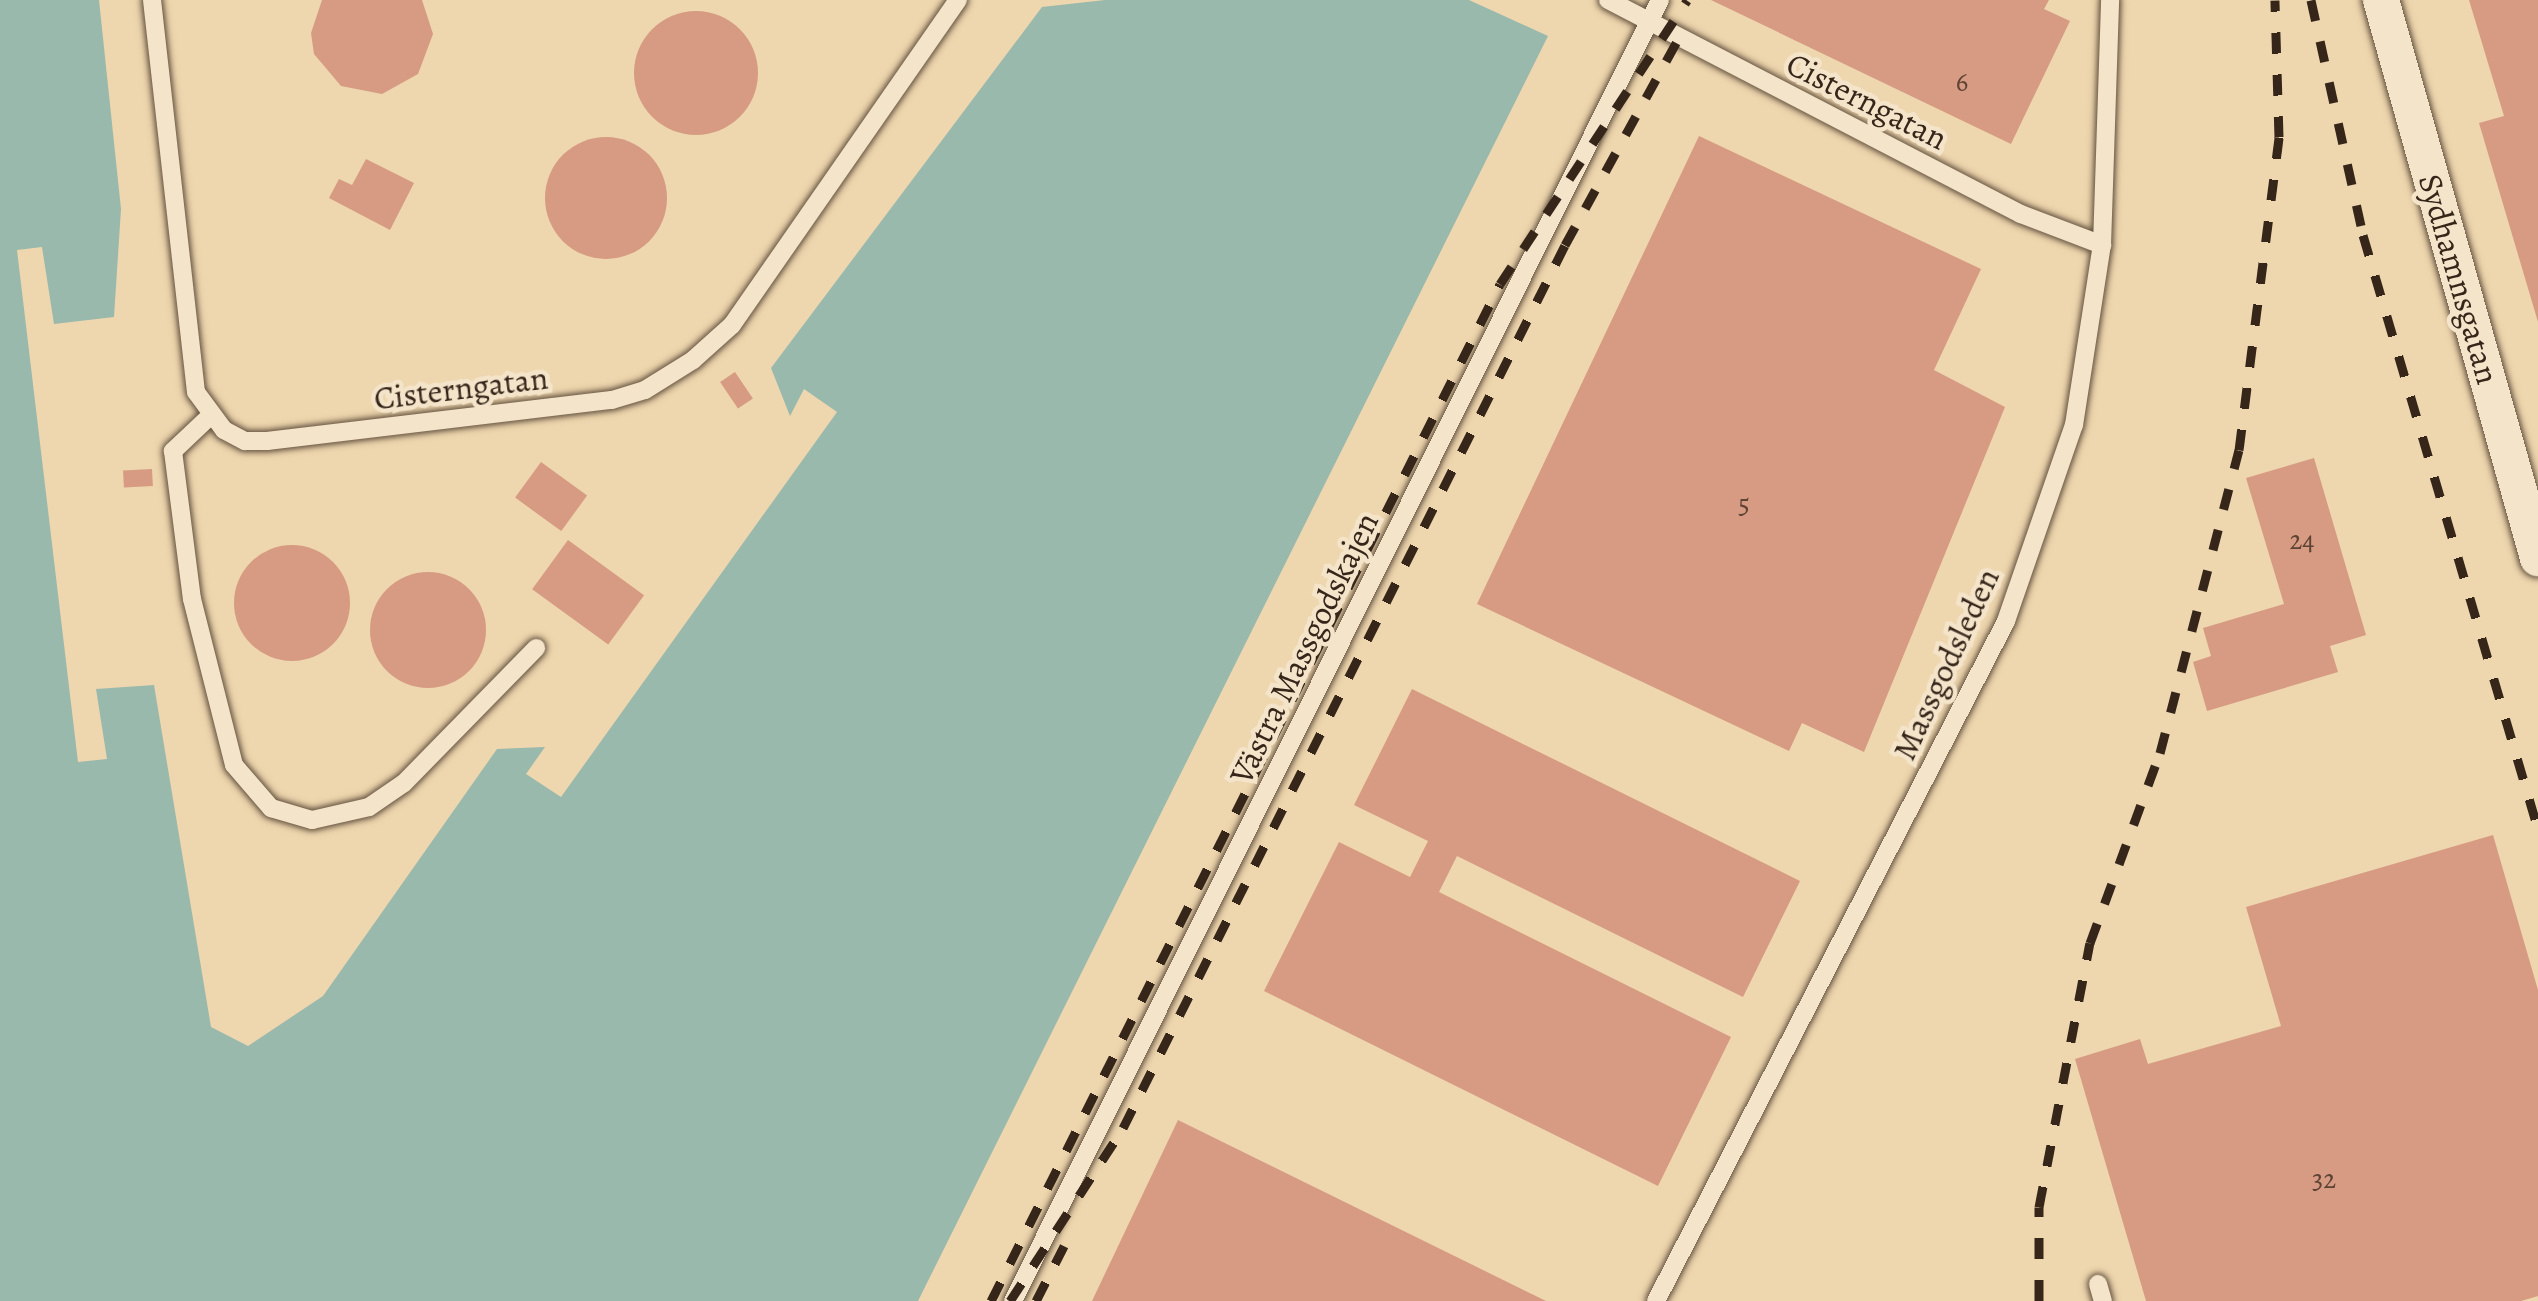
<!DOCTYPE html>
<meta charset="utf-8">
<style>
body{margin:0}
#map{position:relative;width:2538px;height:1301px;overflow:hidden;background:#eed6ae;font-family:Alegreya,serif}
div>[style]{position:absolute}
.water>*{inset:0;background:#99b9ac}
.building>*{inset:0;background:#d69b82;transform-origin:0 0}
.round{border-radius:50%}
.roads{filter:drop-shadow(0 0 3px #64523f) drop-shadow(0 0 3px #64523f)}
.service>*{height:18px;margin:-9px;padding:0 9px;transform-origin:9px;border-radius:9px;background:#f4e4ca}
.minor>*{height:36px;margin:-18px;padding:0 18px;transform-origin:18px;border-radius:18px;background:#f4e4ca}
.rail>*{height:9px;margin-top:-4.5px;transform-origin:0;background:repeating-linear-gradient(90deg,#36261a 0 21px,transparent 0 42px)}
span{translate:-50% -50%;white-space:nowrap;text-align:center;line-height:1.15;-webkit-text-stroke:9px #f4e4ca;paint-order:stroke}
.number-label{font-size:27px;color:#5e4334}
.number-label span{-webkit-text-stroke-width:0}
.street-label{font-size:33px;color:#36261a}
</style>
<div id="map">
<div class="water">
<i style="clip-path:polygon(0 0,99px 0,121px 209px,114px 317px,54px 324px,42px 247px,17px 250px,78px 762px,107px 759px,96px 689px,154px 685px,211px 1027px,248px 1046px,323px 996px,497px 749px,545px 747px,526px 774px,561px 797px,837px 412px,804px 389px,790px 416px,771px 368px,1042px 7px,1105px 0,1469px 0,1548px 36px,918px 1301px,0 1301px)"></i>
</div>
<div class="building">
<i style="clip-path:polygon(322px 0,422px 0,433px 34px,418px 74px,382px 94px,341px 86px,314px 54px,311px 33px)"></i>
<i style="clip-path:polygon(1711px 0,2049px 0,2044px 9px,2070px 21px,2011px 144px)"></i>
<i style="clip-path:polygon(2469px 0,2538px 0,2538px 322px,2479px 123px,2504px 116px)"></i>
<i class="round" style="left:634px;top:11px;width:124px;height:124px"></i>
<i style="clip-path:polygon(1699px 136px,1981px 269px,1934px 370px,2005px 407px,1864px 752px,1802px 723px,1789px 751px,1477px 604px)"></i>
<i class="round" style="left:545px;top:137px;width:122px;height:122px"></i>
<i style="clip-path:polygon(366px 159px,414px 183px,390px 230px,329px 198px,339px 179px,352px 185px)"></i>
<i style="left:735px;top:372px;width:32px;height:18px;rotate:56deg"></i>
<i style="clip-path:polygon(2314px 458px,2366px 635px,2330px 646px,2338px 672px,2207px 711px,2193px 662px,2211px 656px,2203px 628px,2284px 604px,2246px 478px)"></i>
<i style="left:541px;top:462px;width:57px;height:44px;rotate:36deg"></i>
<i style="left:152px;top:469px;width:17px;height:29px;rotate:87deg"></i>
<i style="left:568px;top:540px;width:94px;height:61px;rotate:36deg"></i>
<i class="round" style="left:234px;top:545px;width:116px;height:116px"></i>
<i class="round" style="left:370px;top:572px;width:116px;height:116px"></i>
<i style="clip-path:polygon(1412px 689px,1800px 881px,1743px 997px,1457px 856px,1439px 892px,1731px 1037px,1658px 1186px,1264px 991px,1339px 842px,1410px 877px,1428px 841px,1354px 805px)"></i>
<i style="clip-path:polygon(2493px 835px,2538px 990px,2538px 1296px,2521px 1301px,2146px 1301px,2075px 1059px,2140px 1039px,2148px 1064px,2281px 1026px,2246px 907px)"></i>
<i style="clip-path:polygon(1178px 1120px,1546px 1301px,1092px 1301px)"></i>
</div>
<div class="roads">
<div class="service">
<i style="left:152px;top:0;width:394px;rotate:83.6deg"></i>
<i style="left:196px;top:392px;width:47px;rotate:53.6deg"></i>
<i style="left:224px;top:430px;width:24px;rotate:28deg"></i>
<i style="left:245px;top:441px;width:22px"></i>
<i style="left:267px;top:441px;width:347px;rotate:-6.8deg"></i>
<i style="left:612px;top:400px;width:34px;rotate:-17deg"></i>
<i style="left:645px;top:390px;width:57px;rotate:-32deg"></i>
<i style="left:693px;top:360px;width:52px;rotate:-41.9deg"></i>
<i style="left:732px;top:325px;width:396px;rotate:-55.2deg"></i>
<i style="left:1608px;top:0;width:465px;rotate:27.4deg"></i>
<i style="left:2021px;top:214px;width:87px;rotate:20.9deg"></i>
<i style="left:209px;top:417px;width:50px;rotate:136.6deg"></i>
<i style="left:173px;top:451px;width:149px;rotate:82.7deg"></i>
<i style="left:192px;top:599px;width:171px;rotate:75.8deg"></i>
<i style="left:234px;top:765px;width:57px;rotate:49.3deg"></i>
<i style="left:271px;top:808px;width:43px;rotate:16.3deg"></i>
<i style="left:312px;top:820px;width:58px;rotate:-12.8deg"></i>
<i style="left:369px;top:807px;width:42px;rotate:-34.4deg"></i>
<i style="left:404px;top:783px;width:189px;rotate:-45.6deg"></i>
<i style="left:2098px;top:1284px;width:18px;rotate:74deg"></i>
<i style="left:1013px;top:1301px;width:1453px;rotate:-63.56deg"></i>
<i style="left:1656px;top:1301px;width:765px;rotate:-62.76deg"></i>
<i style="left:2006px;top:621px;width:207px;rotate:-70.9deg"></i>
<i style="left:2074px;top:425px;width:182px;rotate:-81.2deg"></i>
<i style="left:2102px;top:245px;width:245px;rotate:-88.1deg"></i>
</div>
<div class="minor">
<i style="left:2381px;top:0;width:580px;rotate:74.29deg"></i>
</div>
</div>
<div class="rail">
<i style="left:2311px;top:0;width:241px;rotate:77.5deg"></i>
<i style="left:2363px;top:235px;width:619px;rotate:73.58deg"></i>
<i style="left:991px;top:1301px;width:1137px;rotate:-63.41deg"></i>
<i style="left:1500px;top:284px;width:340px;rotate:-56.6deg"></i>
<i style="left:1010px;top:1301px;width:207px;rotate:-56.8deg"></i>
<i style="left:1123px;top:1128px;width:987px;rotate:-63.41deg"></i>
<i style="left:1565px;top:245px;width:236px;rotate:-61.2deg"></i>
<i style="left:1036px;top:1301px;width:62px;rotate:-63deg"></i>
<i style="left:2039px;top:1301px;width:94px;rotate:-90deg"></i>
<i style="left:2039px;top:1207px;width:269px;rotate:-79.1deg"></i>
<i style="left:2090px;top:943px;width:202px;rotate:-69.8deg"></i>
<i style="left:2160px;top:753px;width:313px;rotate:-75.4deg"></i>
<i style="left:2239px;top:450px;width:316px;rotate:-82.7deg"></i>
<i style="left:2279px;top:137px;width:137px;rotate:-91.7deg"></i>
</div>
<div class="number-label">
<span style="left:1962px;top:83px">6</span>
<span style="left:1744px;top:505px">5</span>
<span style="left:2302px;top:541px">24</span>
<span style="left:2324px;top:1180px">32</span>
</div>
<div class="street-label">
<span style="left:1867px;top:101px;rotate:27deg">Cisterngatan</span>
<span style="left:2459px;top:279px;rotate:74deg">Sydhamnsgatan</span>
<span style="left:461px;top:388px;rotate:-7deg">Cisterngatan</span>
<span style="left:1304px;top:648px;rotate:-64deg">Västra Massgodskajen</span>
<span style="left:1946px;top:664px;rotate:-65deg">Massgodsleden</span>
</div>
</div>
